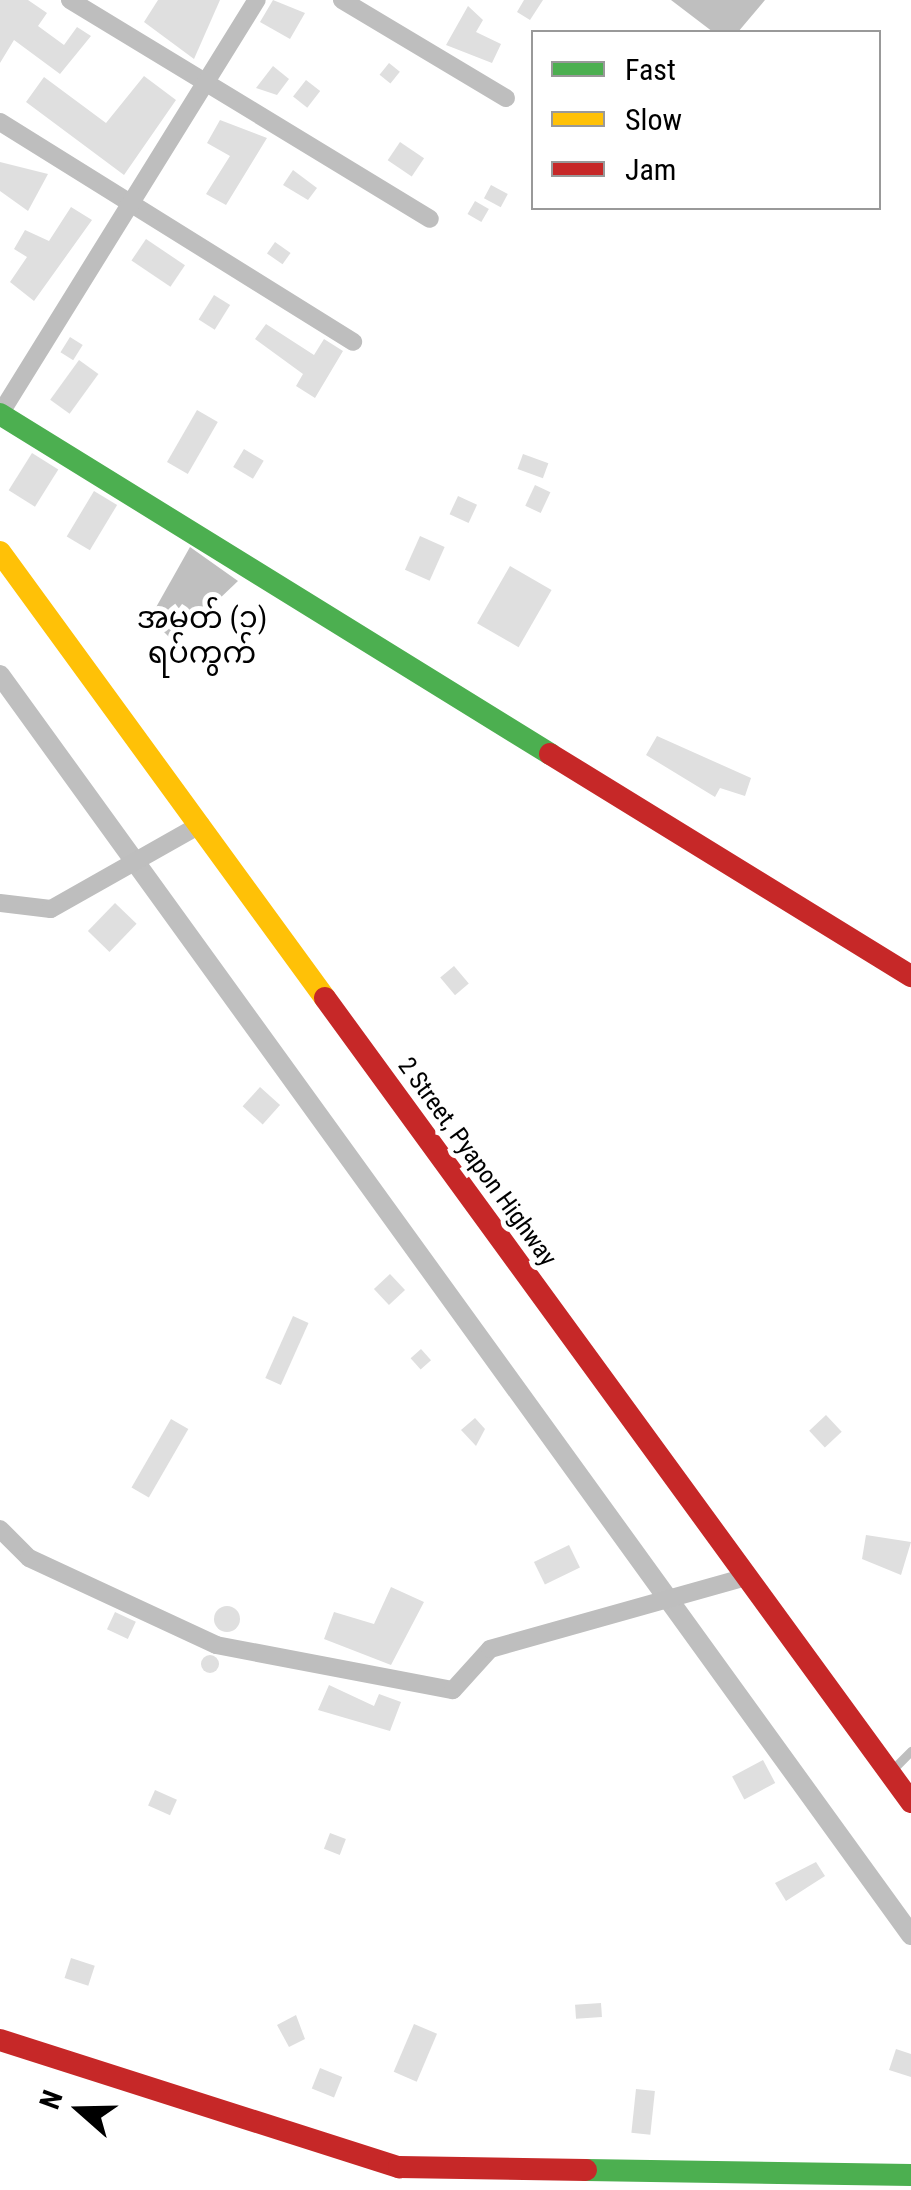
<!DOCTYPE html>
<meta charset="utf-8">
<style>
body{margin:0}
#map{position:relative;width:911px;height:2190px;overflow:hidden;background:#fff;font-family:"Roboto Condensed","Noto Sans Myanmar",sans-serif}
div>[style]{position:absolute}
.water>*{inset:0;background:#bfbfbf}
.canal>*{height:20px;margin:-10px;padding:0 10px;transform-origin:10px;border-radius:10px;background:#bfbfbf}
.building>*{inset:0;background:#dfdfdf;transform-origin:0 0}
.round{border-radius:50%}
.lane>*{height:9px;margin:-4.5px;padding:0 4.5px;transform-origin:4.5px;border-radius:4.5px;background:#bebebe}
.street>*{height:18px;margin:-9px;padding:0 9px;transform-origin:9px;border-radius:9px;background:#bebebe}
.fast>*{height:22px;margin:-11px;padding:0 11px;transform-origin:11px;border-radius:11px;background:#4caf50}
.slow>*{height:22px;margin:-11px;padding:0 11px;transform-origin:11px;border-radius:11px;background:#ffc107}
.jam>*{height:22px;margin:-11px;padding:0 11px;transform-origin:11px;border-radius:11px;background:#c62828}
span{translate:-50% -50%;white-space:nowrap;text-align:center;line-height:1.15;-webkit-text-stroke:10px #fff;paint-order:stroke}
.street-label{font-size:25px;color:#000}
.quarter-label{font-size:30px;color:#000}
.legend{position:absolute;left:531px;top:30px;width:350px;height:180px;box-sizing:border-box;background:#fff;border:2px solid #999;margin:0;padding:12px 18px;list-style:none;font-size:30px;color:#000}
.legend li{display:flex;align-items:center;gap:20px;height:50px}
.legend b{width:50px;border:2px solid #999}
.north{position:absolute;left:30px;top:2060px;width:100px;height:100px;-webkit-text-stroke:8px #fff;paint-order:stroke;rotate:290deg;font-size:28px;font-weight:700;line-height:40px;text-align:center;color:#000}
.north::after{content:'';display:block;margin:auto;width:35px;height:45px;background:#000;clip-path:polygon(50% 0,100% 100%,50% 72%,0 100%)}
</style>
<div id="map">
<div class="water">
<i style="clip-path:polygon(671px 0,765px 0,738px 32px,713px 32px)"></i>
<i style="clip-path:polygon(190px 547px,238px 581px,174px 642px,150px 618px)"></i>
</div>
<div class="canal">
<i style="left:0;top:675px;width:1555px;rotate:54.13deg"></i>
</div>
<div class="building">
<i style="clip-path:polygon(0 0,28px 0,47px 13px,38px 26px,64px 45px,77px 27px,91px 36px,60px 74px,14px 40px,0 63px)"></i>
<i style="clip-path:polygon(158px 0,220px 0,194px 59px,144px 22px)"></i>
<i style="clip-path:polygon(273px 0,305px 13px,290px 39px,260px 22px)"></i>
<i style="clip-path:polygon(524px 0,543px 0,530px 20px,517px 12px)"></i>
<i style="clip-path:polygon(468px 6px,483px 20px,476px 32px,501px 44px,492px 63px,446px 45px)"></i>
<i style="left:389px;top:63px;width:14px;height:15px;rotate:39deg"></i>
<i style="clip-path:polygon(273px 66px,289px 79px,277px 95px,256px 88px)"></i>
<i style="clip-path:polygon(144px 76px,176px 100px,124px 175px,26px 102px,44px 77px,106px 123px)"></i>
<i style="left:306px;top:80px;width:18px;height:21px;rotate:38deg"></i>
<i style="clip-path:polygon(220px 120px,267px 138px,226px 205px,206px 194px,230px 156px,207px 143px)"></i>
<i style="left:400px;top:142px;width:29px;height:22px;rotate:34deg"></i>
<i style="clip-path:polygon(0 162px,48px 174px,28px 211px,0 191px)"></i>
<i style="clip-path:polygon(293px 170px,317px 188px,308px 200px,283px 185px)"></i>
<i style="left:491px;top:185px;width:19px;height:15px;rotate:28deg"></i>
<i style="left:475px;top:201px;width:16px;height:15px;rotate:30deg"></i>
<i style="clip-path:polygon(71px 207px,92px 220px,34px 301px,10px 282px,27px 257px,14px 249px,25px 230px,49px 241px)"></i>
<i style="left:146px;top:239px;width:47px;height:26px;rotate:34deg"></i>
<i style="left:275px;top:242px;width:19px;height:14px;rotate:35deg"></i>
<i style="left:214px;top:295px;width:19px;height:29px;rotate:32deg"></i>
<i style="clip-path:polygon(266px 324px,314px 355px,324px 339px,343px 351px,315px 398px,296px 386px,303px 374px,255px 339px)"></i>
<i style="left:70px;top:337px;width:15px;height:18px;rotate:32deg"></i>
<i style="left:79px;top:360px;width:24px;height:49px;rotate:36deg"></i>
<i style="left:197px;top:410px;width:24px;height:60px;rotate:30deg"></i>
<i style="left:244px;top:449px;width:23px;height:21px;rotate:31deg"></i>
<i style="left:32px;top:453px;width:31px;height:44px;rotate:32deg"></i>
<i style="left:523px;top:454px;width:27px;height:16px;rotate:20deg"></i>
<i style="left:535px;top:485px;width:17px;height:23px;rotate:25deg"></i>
<i style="left:94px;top:491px;width:27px;height:53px;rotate:31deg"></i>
<i style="left:458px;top:496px;width:21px;height:20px;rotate:25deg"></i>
<i style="left:420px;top:536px;width:27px;height:37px;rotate:24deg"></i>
<i style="left:510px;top:566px;width:48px;height:66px;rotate:30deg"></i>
<i style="clip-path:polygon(657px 736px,751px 778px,745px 796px,720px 788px,715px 797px,646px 755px)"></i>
<i style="left:115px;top:903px;width:30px;height:39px;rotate:44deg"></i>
<i style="left:454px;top:966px;width:23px;height:18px;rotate:50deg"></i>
<i style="left:260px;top:1087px;width:27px;height:26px;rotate:42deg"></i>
<i style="left:390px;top:1274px;width:22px;height:22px;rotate:47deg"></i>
<i style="left:293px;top:1316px;width:17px;height:68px;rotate:24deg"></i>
<i style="left:421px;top:1349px;width:15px;height:14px;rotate:48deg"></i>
<i style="left:826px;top:1415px;width:23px;height:23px;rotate:47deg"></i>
<i style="clip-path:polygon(475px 1418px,485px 1429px,476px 1446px,461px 1430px)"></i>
<i style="left:171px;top:1419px;width:20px;height:79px;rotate:30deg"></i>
<i style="clip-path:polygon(866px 1535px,911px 1542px,901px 1575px,862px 1559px)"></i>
<i style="left:569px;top:1545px;width:25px;height:39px;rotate:64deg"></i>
<i style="clip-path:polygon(391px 1587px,424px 1602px,391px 1665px,324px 1639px,334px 1612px,374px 1624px)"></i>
<i class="round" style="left:214px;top:1606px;width:26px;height:26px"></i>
<i style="left:115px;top:1612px;width:23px;height:19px;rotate:25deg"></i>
<i class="round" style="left:201px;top:1655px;width:18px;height:18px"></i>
<i style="clip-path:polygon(329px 1685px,374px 1706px,379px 1694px,401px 1702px,390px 1731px,318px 1710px)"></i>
<i style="left:763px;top:1760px;width:26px;height:35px;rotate:62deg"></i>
<i style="left:155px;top:1790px;width:24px;height:17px;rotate:24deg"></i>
<i style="left:330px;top:1833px;width:17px;height:17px;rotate:21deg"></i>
<i style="clip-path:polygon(816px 1862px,825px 1876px,786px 1901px,775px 1883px)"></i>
<i style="left:71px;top:1958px;width:25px;height:21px;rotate:18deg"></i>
<i style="left:601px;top:2003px;width:14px;height:26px;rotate:86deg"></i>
<i style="clip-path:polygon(296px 2015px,305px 2039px,289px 2047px,277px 2025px)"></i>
<i style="left:414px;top:2024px;width:25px;height:52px;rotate:23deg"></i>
<i style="clip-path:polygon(896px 2049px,911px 2054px,911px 2077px,889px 2070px)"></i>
<i style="left:320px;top:2068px;width:24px;height:22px;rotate:22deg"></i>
<i style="left:636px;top:2089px;width:19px;height:44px;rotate:6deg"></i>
</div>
<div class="lane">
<i style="left:895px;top:1767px;width:23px;rotate:-45deg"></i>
</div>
<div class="street">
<i style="left:70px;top:0;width:421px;rotate:31.3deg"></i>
<i style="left:342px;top:0;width:191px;rotate:30.9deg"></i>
<i style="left:0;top:122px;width:416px;rotate:31.9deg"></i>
<i style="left:0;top:414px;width:487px;rotate:-58.2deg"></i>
<i style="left:0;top:903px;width:51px;rotate:6.7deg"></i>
<i style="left:51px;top:909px;width:172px;rotate:-29.5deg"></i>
<i style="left:0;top:1529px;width:41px;rotate:45deg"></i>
<i style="left:29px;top:1558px;width:206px;rotate:24.9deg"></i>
<i style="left:216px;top:1645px;width:241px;rotate:10.8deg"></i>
<i style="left:453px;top:1690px;width:55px;rotate:-47.9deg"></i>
<i style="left:490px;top:1649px;width:262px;rotate:-15.7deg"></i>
</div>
<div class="fast">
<i style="left:0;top:414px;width:647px;rotate:31.72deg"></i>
<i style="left:586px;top:2170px;width:325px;rotate:0.9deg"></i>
</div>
<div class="slow">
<i style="left:0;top:552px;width:552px;rotate:53.92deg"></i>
</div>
<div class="jam">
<i style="left:550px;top:754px;width:424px;rotate:31.6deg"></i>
<i style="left:325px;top:998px;width:995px;rotate:53.91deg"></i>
<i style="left:0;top:2040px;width:419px;rotate:17.7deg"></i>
<i style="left:399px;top:2167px;width:187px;rotate:0.9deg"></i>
</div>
<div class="street-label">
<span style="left:477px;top:1162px;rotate:54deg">2 Street, Pyapon Highway</span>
</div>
<div class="quarter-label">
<span style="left:202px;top:635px">အမှတ် (၁)<br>ရပ်ကွက်</span>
</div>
<ul class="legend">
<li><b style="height:12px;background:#4caf50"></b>Fast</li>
<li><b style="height:12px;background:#ffc107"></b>Slow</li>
<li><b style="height:12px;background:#c62828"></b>Jam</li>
</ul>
<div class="north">N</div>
</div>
